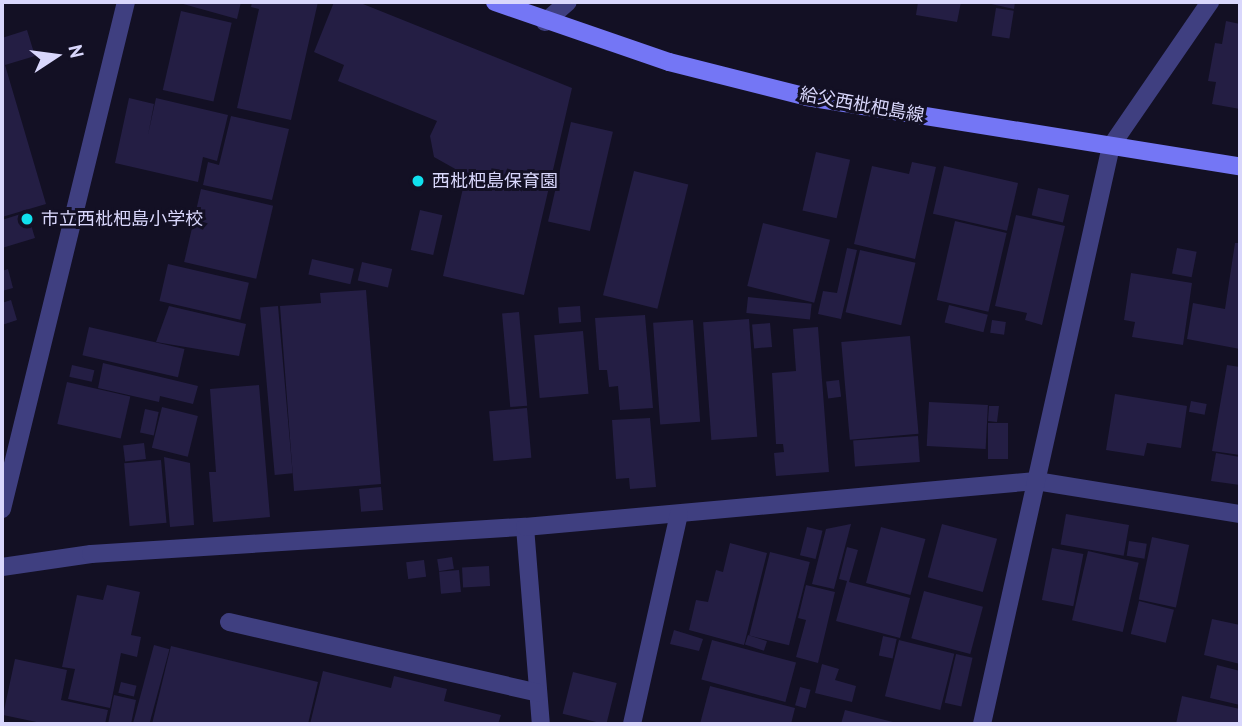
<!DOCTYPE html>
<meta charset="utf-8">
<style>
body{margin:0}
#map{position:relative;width:1242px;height:726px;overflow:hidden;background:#131024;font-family:"PT Sans","Noto Sans JP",sans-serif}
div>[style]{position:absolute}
.building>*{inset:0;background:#241e44;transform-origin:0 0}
.lane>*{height:18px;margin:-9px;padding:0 9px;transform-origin:9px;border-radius:9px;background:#3f3f80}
.street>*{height:18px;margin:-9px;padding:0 9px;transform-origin:9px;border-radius:9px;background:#3f3f80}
.secondary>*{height:18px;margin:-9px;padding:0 9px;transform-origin:9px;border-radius:9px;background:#7476f5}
.dots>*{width:19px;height:19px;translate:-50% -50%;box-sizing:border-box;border:4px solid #131024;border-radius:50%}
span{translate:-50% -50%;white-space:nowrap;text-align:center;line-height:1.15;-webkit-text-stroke:6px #131024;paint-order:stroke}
.street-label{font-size:18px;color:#d9d7fc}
.poi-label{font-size:18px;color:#d9d7fc}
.left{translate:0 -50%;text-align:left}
.frame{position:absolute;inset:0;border:4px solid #d9d7fc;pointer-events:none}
.north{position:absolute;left:21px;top:21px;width:70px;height:70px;-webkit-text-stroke:5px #131024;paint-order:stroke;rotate:77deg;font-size:19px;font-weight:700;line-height:28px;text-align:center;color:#d9d7fc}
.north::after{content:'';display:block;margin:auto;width:24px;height:32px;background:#d9d7fc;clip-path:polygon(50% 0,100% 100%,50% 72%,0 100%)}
</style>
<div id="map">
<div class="building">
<i style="clip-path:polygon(176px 2px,241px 2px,237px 19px)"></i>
<i style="clip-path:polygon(252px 2px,318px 2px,291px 120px,237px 108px,259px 9px,251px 7px)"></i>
<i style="clip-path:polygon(334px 2px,358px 2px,572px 88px,524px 295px,443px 276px,466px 175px,434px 157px,430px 136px,437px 121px,338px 81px,344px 65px,314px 52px)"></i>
<i style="clip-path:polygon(918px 2px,961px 2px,957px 22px,916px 15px)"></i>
<i style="clip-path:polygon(982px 2px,1015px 2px,1014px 9px)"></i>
<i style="left:996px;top:8px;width:18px;height:28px;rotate:9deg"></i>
<i style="left:181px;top:11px;width:52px;height:81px;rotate:13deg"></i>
<i style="clip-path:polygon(1226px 21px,1240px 24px,1240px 109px,1212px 104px,1216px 82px,1208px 81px,1215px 43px,1222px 44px)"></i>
<i style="clip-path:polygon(27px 30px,35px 56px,5px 65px,46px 204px,2px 217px,2px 38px)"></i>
<i style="clip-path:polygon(129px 98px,154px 104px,148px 135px,156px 98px,228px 115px,217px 161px,203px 157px,198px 182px,115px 163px)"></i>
<i style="clip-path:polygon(231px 116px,289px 129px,272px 200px,203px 185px,208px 162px,219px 165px)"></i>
<i style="left:571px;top:122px;width:43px;height:102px;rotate:13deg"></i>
<i style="left:816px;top:152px;width:35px;height:60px;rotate:13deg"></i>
<i style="clip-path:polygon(912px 162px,936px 167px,915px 259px,854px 244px,872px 166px,909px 174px)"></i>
<i style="left:944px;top:166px;width:76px;height:49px;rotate:13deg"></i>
<i style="left:634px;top:171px;width:56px;height:128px;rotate:14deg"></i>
<i style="left:1038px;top:188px;width:32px;height:28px;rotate:13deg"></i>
<i style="left:201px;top:189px;width:74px;height:75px;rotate:13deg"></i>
<i style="left:420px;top:210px;width:23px;height:41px;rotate:13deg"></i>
<i style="clip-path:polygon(27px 212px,35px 238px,2px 248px,2px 220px)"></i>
<i style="clip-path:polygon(1016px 215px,1065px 226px,1042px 325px,1025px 320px,1027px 313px,995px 306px)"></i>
<i style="left:955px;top:221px;width:53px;height:81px;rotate:13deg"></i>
<i style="left:763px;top:223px;width:69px;height:65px;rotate:14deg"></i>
<i style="clip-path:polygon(1235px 243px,1240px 243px,1240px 349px,1187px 339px,1193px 303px,1225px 309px)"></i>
<i style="clip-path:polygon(847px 248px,857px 250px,841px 319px,818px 314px,823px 291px,837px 293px)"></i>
<i style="left:1177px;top:248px;width:20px;height:26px;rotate:11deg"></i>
<i style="left:860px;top:250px;width:57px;height:64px;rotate:13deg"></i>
<i style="left:312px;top:259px;width:43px;height:16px;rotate:13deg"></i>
<i style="left:362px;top:262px;width:31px;height:19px;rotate:13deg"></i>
<i style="left:168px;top:264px;width:83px;height:38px;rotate:13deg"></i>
<i style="clip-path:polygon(8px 269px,13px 288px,2px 291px,2px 271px)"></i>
<i style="clip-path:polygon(1131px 273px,1192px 283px,1183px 345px,1132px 337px,1135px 322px,1124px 320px)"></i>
<i style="clip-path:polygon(366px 290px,381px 484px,294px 491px,280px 306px,321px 303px,320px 293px)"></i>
<i style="left:748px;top:297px;width:64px;height:16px;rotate:6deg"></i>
<i style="clip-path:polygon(11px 300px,17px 320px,2px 325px,2px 303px)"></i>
<i style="left:949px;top:305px;width:40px;height:18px;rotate:14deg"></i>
<i style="clip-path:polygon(169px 306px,246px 324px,239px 356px,156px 342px)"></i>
<i style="left:278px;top:306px;width:168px;height:18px;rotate:85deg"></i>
<i style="left:580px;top:306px;width:16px;height:22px;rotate:86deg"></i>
<i style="left:519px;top:312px;width:94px;height:17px;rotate:85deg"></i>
<i style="clip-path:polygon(645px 315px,653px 408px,620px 410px,618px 386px,609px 387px,607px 370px,599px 370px,595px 318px)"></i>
<i style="left:749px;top:319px;width:118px;height:46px;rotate:86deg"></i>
<i style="left:693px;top:320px;width:102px;height:40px;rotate:86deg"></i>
<i style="left:992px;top:320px;width:14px;height:13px;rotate:8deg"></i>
<i style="left:770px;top:323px;width:24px;height:18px;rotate:85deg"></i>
<i style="left:89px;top:327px;width:98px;height:29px;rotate:13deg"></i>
<i style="clip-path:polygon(818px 327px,829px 472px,776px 476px,774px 453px,784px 452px,783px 444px,776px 444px,772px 373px,796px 371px,793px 329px)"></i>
<i style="left:583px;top:331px;width:63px;height:49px;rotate:85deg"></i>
<i style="left:910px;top:336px;width:98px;height:69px;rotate:85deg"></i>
<i style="clip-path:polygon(103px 363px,198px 386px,193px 404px,160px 396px,159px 402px,98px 388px)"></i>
<i style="left:72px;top:365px;width:23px;height:12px;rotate:13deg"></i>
<i style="clip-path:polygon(1227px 365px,1240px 367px,1240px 455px,1212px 451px)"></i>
<i style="left:839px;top:380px;width:17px;height:13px;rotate:83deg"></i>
<i style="left:67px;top:382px;width:65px;height:43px;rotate:13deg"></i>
<i style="clip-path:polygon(259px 385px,270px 517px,213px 522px,209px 472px,216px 472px,210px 389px)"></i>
<i style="clip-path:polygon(1115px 394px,1187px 406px,1181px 448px,1147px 443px,1144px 456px,1106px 450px)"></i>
<i style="left:1191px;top:401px;width:16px;height:11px;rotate:11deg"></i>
<i style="left:929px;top:402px;width:59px;height:44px;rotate:3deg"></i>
<i style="clip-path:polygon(989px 406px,999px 406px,997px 422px,988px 421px)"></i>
<i style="left:162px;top:407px;width:37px;height:42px;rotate:14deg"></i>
<i style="left:527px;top:408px;width:50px;height:38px;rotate:85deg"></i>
<i style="left:145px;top:409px;width:14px;height:24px;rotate:12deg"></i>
<i style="clip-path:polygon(650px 418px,656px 487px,630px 489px,629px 478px,616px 479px,612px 420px)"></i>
<i style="left:988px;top:423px;width:20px;height:36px"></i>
<i style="left:918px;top:436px;width:26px;height:65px;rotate:86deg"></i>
<i style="left:144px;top:443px;width:16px;height:21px;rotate:83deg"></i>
<i style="clip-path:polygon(1216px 453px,1240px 457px,1240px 485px,1211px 481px)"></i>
<i style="clip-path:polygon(164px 457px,190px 463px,194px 525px,170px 527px)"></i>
<i style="left:161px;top:460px;width:63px;height:37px;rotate:85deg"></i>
<i style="left:381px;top:487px;width:23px;height:22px;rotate:85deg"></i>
<i style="left:1066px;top:514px;width:64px;height:31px;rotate:10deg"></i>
<i style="clip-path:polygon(851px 524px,834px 589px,812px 584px,826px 529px)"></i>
<i style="left:942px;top:524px;width:57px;height:55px;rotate:15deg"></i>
<i style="left:807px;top:527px;width:16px;height:29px;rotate:14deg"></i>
<i style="left:881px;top:527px;width:46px;height:58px;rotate:15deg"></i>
<i style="left:1152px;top:537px;width:38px;height:64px;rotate:12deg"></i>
<i style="left:1129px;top:541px;width:18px;height:15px;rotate:9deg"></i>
<i style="clip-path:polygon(730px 543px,767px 553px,744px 645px,689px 630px,696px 600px,708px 602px,716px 570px,723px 572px)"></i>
<i style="clip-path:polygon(847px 547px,858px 550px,849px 582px,910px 598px,900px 638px,836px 621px,847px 581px,839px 579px)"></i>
<i style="left:1052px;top:548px;width:32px;height:53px;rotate:11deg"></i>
<i style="left:1088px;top:551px;width:52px;height:71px;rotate:13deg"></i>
<i style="left:770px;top:552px;width:41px;height:86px;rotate:14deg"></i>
<i style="left:452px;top:557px;width:12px;height:15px;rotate:81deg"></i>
<i style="left:424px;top:560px;width:17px;height:18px;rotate:83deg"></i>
<i style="left:489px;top:566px;width:20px;height:27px;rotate:87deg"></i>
<i style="left:459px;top:570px;width:22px;height:20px;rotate:85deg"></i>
<i style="clip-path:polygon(107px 585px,140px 592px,131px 635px,141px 637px,137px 657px,121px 653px,110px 708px,68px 699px,75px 669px,62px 667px,77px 595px,103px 600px)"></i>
<i style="clip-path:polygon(806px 585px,835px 592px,818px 663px,796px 657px,806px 620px,798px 618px)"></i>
<i style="left:924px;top:591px;width:61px;height:49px;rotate:15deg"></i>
<i style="left:1139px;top:601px;width:36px;height:34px;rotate:14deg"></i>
<i style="clip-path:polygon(1212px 619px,1240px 625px,1240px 664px,1204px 655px)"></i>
<i style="clip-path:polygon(674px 630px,703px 639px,699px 651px,670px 644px)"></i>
<i style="left:748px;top:635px;width:20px;height:10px;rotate:18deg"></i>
<i style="left:883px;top:636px;width:14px;height:20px;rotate:12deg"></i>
<i style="left:712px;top:640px;width:87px;height:41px;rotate:15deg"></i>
<i style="left:899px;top:640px;width:57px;height:58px;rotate:14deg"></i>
<i style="left:154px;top:645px;width:16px;height:81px;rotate:15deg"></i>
<i style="clip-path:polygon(171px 646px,318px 682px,308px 724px,152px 724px)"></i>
<i style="left:956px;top:654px;width:17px;height:50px;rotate:13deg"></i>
<i style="clip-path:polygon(15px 659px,67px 670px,61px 700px,108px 710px,105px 724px,46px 724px,3px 715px)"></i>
<i style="clip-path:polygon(822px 664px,839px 669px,835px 680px,856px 686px,852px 702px,815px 693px)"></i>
<i style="clip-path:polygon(1217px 665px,1240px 671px,1240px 705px,1210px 698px)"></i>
<i style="clip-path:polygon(323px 671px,391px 688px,394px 676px,447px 689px,444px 701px,501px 715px,498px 724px,310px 724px)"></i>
<i style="left:573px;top:672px;width:45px;height:43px;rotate:14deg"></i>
<i style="left:121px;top:682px;width:16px;height:11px;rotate:14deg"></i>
<i style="clip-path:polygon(710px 686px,795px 708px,791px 724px,700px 724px)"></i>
<i style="left:800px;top:687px;width:11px;height:19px;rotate:15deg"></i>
<i style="clip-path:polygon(114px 695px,136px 700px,131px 724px,108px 724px)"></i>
<i style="clip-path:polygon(1182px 696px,1240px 709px,1240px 724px,1176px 724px)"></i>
<i style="clip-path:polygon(845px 710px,897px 723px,897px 724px,841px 724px)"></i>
</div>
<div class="lane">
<i style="left:525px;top:527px;width:198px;rotate:85.4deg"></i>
<i style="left:229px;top:622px;width:317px;rotate:12.9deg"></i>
</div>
<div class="street">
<i style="left:545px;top:22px;width:30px;rotate:-41deg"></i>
<i style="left:2px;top:509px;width:522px;rotate:-76.26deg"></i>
<i style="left:2px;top:567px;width:90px;rotate:-8.3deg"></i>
<i style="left:91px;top:554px;width:435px;rotate:-3.6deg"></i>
<i style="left:525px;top:527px;width:513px;rotate:-5.14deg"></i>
<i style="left:1036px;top:481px;width:207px;rotate:9.2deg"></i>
<i style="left:632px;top:724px;width:215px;rotate:-77.4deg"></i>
<i style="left:982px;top:724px;width:592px;rotate:-77.42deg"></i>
<i style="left:1111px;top:146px;width:175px;rotate:-55.5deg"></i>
</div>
<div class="secondary">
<i style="left:495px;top:2px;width:184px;rotate:19deg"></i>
<i style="left:669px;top:62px;width:142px;rotate:14.2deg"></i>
<i style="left:807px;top:97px;width:438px;rotate:9.1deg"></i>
</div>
<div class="dots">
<i style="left:418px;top:181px;background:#10e0ee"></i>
<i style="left:27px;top:219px;background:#10e0ee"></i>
</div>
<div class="street-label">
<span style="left:862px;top:105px;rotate:10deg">給父西枇杷島線</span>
</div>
<div class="poi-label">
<span class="left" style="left:432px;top:181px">西枇杷島保育園</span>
<span class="left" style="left:41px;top:219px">市立西枇杷島小学校</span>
</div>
<div class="frame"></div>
<div class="north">N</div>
</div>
